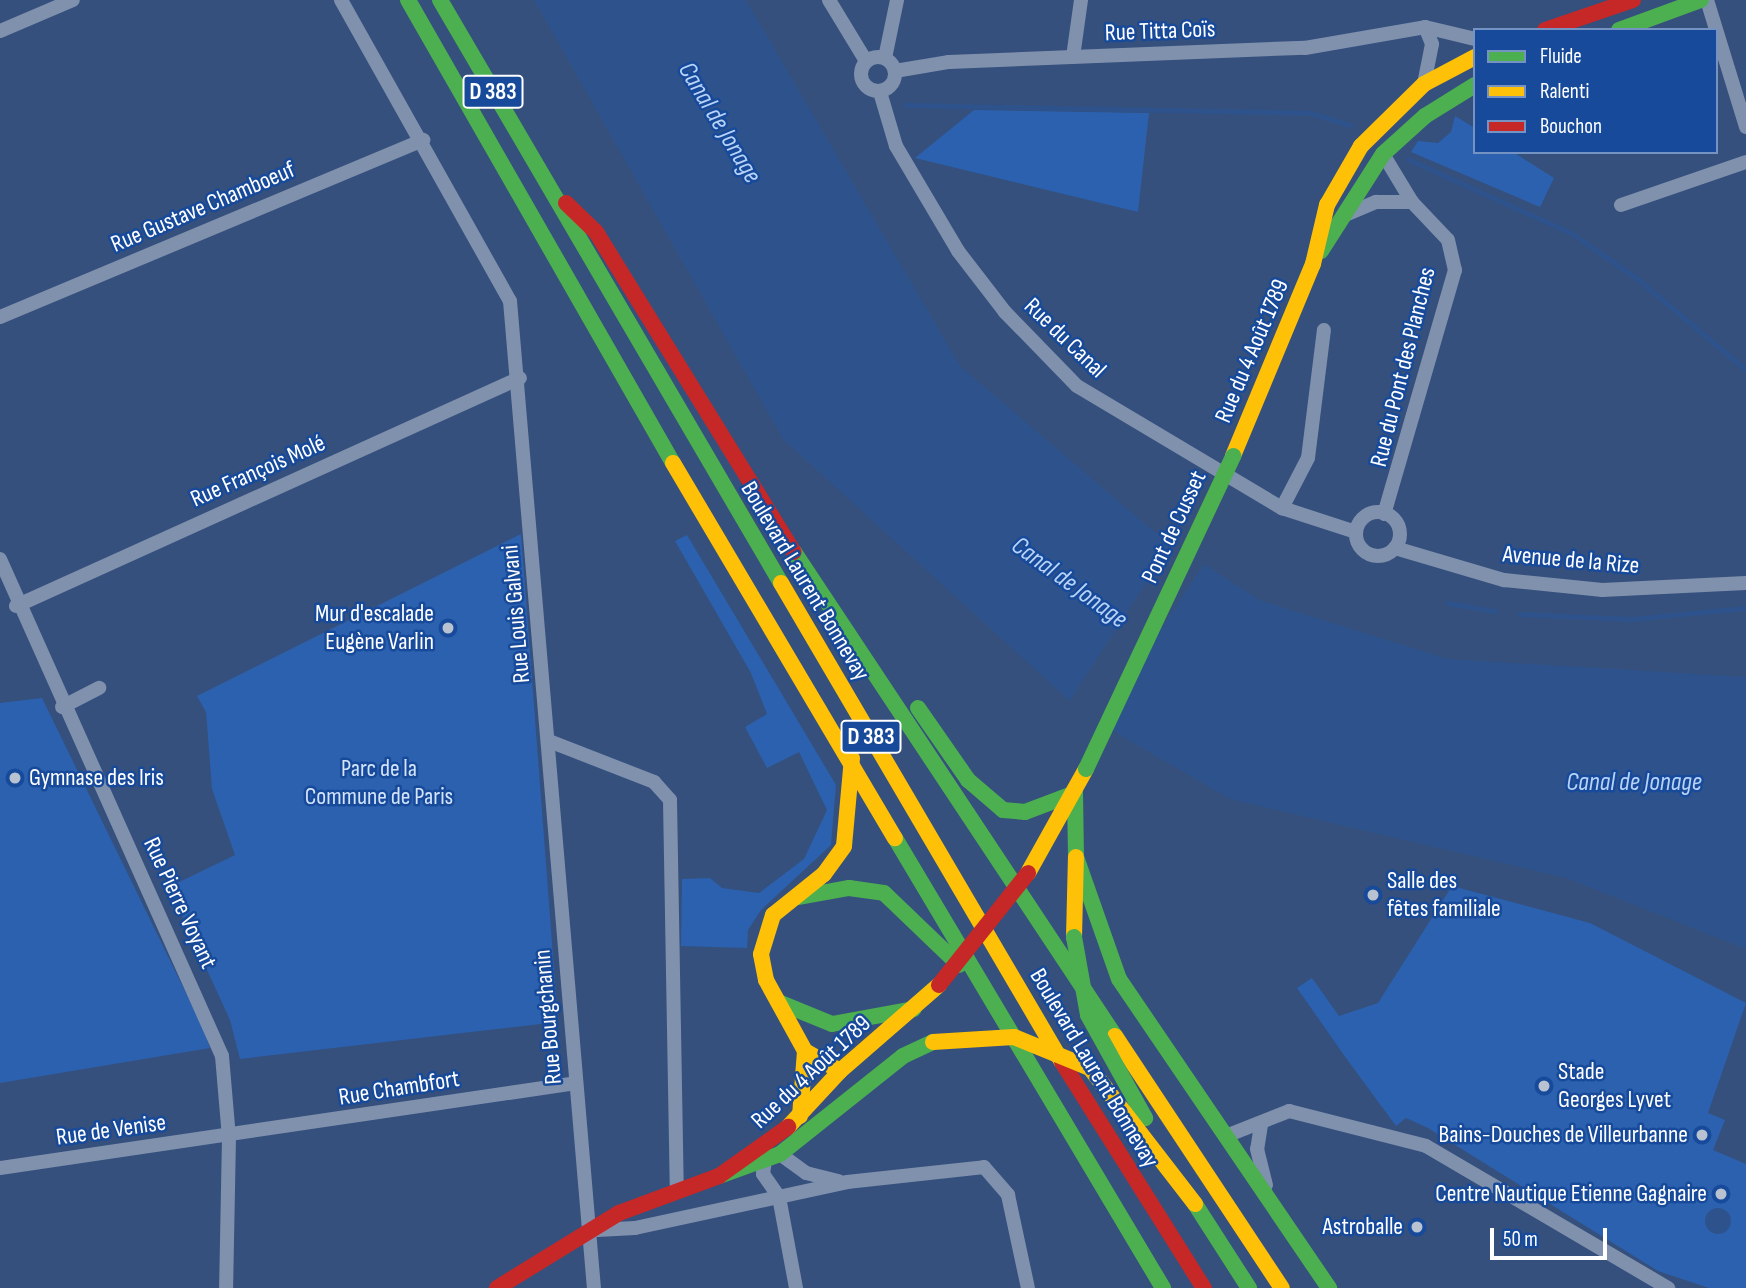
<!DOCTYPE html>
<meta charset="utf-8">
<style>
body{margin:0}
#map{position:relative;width:1746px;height:1288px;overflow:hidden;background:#35507c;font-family:"Sofia Sans Condensed",sans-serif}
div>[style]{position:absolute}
.green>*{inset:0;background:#2b61af}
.water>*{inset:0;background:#2e538c}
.round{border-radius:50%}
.pier>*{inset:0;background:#35507c;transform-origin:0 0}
.stream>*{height:4.5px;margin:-2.25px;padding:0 2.25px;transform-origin:2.25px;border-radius:2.25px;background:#2e538c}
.street>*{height:14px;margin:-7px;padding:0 7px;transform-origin:7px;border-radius:7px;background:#8091ae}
.street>.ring{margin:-7px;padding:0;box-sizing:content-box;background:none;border:14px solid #8091ae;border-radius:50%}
.fast>*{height:16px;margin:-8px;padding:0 8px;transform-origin:8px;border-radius:8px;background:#4caf50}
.slow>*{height:16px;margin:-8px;padding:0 8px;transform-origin:8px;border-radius:8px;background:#ffc107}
.jam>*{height:16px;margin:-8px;padding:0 8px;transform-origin:8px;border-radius:8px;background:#c62828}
.fast-bridge>*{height:16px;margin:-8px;padding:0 8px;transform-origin:8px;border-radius:8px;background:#4caf50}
.slow-bridge>*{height:16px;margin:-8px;padding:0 8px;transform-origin:8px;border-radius:8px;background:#ffc107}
.jam-bridge>*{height:16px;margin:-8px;padding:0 8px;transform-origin:8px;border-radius:8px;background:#c62828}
.dots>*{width:19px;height:19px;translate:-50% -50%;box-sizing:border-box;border:4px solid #174a9a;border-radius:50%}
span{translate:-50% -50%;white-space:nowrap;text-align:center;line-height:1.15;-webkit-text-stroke:5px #174a9a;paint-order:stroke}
.shield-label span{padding:2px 5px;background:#174a9a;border:2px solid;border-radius:5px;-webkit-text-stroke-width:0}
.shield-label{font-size:23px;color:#fff;font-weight:700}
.street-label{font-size:24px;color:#fff}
.poi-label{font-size:24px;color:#fff}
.right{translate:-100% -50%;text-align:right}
.left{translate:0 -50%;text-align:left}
.park-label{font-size:24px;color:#d3e4fc}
.water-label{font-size:26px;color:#b8d3f8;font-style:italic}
.legend{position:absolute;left:1473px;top:28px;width:245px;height:126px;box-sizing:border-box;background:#174a9a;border:2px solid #7492c2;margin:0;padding:9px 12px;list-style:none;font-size:21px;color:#fff}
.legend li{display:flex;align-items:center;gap:14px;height:35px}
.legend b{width:35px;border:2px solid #7492c2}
.scale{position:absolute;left:1490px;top:1228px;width:117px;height:32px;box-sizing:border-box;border:4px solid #fff;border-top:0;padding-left:9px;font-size:21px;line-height:24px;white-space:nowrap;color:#fff;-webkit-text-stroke:5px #174a9a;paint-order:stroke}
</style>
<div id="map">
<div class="green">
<i style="clip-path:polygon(974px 110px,1149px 113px,1138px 212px,915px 158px)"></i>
<i style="clip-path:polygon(1455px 116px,1475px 128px,1475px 152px,1513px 152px,1554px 178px,1540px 207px,1411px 152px,1418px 141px,1438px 143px,1451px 132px)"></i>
<i style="clip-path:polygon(521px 534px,558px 1022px,240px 1059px,230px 1020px,169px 887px,235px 855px,212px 789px,206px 712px,197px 696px)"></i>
<i style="clip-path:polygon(687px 535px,836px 785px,831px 845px,761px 910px,748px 930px,747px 948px,681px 946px,682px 879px,710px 878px,722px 888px,759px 893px,804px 859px,827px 810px,799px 752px,767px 768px,745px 727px,767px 714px,751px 673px,675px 541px)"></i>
<i style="clip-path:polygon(42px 698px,201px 1024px,210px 1048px,0 1083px,0 703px)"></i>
<i style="clip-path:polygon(1452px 886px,1590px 923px,1746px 1003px,1708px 1113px,1725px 1120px,1713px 1150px,1746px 1164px,1746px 1288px,1709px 1288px,1658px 1271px,1428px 1128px,1406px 1118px,1396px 1126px,1346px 1058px,1297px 988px,1312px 978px,1339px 1016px,1378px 1003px)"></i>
</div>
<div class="water">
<i style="clip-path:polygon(534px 0,746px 0,960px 366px,1152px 530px,1259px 600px,1448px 659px,1746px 677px,1746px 949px,1566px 878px,1230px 799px,1084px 714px,783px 439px)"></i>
<i class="round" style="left:1705px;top:1208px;width:26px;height:26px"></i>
</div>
<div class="pier">
<i style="left:1174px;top:540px;width:38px;height:201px;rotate:33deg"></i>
</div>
<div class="stream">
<i style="left:905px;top:105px;width:406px;rotate:1.1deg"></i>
<i style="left:1311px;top:113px;width:41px;rotate:17.1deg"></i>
<i style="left:1408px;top:159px;width:181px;rotate:24.4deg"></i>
<i style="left:1573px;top:234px;width:79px;rotate:34.7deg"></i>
<i style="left:1638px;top:279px;width:141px;rotate:40.1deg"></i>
<i style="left:1448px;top:603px;width:48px;rotate:9.7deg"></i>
<i style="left:1519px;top:614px;width:112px;rotate:2.6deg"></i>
<i style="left:1631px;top:619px;width:116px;rotate:-5.5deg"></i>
</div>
<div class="street">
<i style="left:341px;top:0;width:345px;rotate:60.7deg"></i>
<i style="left:510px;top:301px;width:991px;rotate:85.14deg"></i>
<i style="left:829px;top:0;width:71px;rotate:58.8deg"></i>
<i style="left:1707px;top:0;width:133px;rotate:72.9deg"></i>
<i style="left:0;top:31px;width:79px;rotate:-23deg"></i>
<i class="ring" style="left:861px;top:57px;width:20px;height:20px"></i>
<i style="left:1073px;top:57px;width:58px;rotate:-82deg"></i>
<i style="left:885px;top:58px;width:59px;rotate:-78.3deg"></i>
<i style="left:895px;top:71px;width:55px;rotate:-9.5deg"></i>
<i style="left:949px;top:62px;width:356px;rotate:-2.3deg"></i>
<i style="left:1305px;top:48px;width:122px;rotate:-9.9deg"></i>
<i style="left:1425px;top:27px;width:51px;rotate:13.5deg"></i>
<i style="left:1424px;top:84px;width:41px;rotate:-78.7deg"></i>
<i style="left:1432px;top:44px;width:18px;rotate:-112deg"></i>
<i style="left:880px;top:92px;width:56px;rotate:73.5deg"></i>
<i style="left:896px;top:146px;width:122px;rotate:59.4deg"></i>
<i style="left:958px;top:251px;width:77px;rotate:52.4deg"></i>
<i style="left:1005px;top:312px;width:103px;rotate:45.8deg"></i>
<i style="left:1077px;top:386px;width:239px;rotate:30.8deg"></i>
<i style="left:1282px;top:508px;width:78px;rotate:18deg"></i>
<i style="left:1383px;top:154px;width:56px;rotate:58.9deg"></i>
<i style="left:1412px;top:202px;width:52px;rotate:46.5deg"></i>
<i style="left:1448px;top:240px;width:31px;rotate:77deg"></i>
<i style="left:1455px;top:270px;width:254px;rotate:106.2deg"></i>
<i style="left:1621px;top:205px;width:132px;rotate:-19deg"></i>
<i style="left:1345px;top:215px;width:34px;rotate:-23deg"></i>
<i style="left:1376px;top:202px;width:36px"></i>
<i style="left:0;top:317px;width:459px;rotate:-22.7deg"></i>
<i style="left:1282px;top:508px;width:56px;rotate:-62.5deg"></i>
<i style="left:1308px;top:458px;width:129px;rotate:-82.9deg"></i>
<i class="ring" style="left:1356px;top:512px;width:30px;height:30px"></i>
<i style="left:1395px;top:548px;width:114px;rotate:16.4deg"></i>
<i style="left:1504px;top:580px;width:99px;rotate:5.8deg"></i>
<i style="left:1602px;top:590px;width:144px;rotate:-2.8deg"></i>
<i style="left:0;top:559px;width:544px;rotate:65.93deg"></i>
<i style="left:222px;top:1056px;width:81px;rotate:85.1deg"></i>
<i style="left:229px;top:1137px;width:151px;rotate:91.1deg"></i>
<i style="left:16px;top:606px;width:553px;rotate:-24.34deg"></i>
<i style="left:62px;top:707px;width:42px;rotate:-27.2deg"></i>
<i style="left:549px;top:741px;width:113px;rotate:21.3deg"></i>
<i style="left:654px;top:782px;width:24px;rotate:48deg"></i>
<i style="left:670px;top:800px;width:390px;rotate:89deg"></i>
<i style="left:1261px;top:1125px;width:24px;rotate:99deg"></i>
<i style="left:1257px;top:1149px;width:37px;rotate:76deg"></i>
<i style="left:1226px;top:1136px;width:68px;rotate:-21.6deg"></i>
<i style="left:1289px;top:1111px;width:141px;rotate:14.3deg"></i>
<i style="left:1426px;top:1146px;width:281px;rotate:30.4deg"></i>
<i style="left:780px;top:1154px;width:32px;rotate:36deg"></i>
<i style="left:806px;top:1173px;width:34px;rotate:14deg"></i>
<i style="left:765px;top:1161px;width:13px;rotate:99deg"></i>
<i style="left:763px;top:1174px;width:28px;rotate:55deg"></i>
<i style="left:779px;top:1197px;width:93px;rotate:79.4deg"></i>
<i style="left:0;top:1168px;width:582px;rotate:-8.39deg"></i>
<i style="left:597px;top:1230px;width:38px;rotate:-3deg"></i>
<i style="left:635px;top:1228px;width:217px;rotate:-12.2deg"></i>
<i style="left:847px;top:1182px;width:138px;rotate:-6.2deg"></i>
<i style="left:984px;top:1167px;width:37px;rotate:49deg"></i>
<i style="left:1008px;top:1195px;width:95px;rotate:77.9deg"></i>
</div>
<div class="fast">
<i style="left:408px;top:0;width:533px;rotate:60.22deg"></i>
<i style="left:440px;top:0;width:675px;rotate:59.68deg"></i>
<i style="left:1619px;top:30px;width:87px;rotate:-20.1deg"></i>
<i style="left:1321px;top:251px;width:115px;rotate:-57.4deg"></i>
<i style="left:1383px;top:154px;width:57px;rotate:-42.1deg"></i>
<i style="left:1425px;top:116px;width:59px;rotate:-31.8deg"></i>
<i style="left:794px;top:552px;width:581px;rotate:56.45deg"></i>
<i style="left:918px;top:708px;width:88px;rotate:55.2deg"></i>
<i style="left:968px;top:780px;width:46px;rotate:40.6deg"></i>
<i style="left:1003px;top:810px;width:22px;rotate:5deg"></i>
<i style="left:1025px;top:812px;width:53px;rotate:-20.8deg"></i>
<i style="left:1075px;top:793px;width:64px;rotate:89.1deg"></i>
<i style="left:1076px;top:857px;width:129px;rotate:70.6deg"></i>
<i style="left:1119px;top:979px;width:374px;rotate:55.8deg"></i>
<i style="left:895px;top:838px;width:524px;rotate:59.22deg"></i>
<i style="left:799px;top:897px;width:51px;rotate:-10.2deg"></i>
<i style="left:849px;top:888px;width:35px;rotate:8deg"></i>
<i style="left:884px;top:893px;width:104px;rotate:43.8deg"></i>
<i style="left:778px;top:1002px;width:58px;rotate:22.2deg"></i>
<i style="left:832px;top:1024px;width:83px;rotate:-10.4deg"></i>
<i style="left:719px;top:1176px;width:65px;rotate:-19.8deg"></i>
<i style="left:780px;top:1154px;width:157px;rotate:-38.5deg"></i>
<i style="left:903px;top:1056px;width:33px;rotate:-25deg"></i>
<i style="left:1195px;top:1204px;width:100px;rotate:57.3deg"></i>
</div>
<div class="slow">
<i style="left:1233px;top:456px;width:208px;rotate:-67.4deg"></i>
<i style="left:1313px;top:264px;width:61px;rotate:-76.7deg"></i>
<i style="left:1327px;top:205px;width:68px;rotate:-60deg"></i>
<i style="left:1361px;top:146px;width:88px;rotate:-44.5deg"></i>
<i style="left:1424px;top:84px;width:58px;rotate:-27.9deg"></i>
<i style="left:673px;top:463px;width:436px;rotate:59.4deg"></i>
<i style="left:781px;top:583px;width:555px;rotate:59.6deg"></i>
<i style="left:1028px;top:873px;width:119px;rotate:-60.9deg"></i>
<i style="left:1074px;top:937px;width:80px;rotate:-88.6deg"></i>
<i style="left:1115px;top:1036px;width:302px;rotate:56.5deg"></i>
<i style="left:840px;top:1071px;width:40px;rotate:-150.3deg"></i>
<i style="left:805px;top:1051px;width:81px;rotate:-118.8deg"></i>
<i style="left:766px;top:980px;width:26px;rotate:-101deg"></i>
<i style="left:761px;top:954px;width:41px;rotate:-72.9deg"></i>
<i style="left:773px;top:915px;width:65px;rotate:-38.8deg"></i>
<i style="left:824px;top:874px;width:34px;rotate:-54deg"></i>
<i style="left:844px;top:846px;width:88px;rotate:-84.8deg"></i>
<i style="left:800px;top:1116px;width:65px;rotate:-85.6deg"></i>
<i style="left:788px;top:1127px;width:76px;rotate:-47.1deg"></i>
<i style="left:840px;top:1071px;width:131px;rotate:-41deg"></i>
</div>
<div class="jam">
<i style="left:1545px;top:30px;width:93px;rotate:-18.8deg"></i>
<i style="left:566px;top:203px;width:42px;rotate:44deg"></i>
<i style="left:596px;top:232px;width:376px;rotate:58.3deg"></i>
<i style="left:1062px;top:1062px;width:267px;rotate:57.9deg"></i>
<i style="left:497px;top:1288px;width:143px;rotate:-31.6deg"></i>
<i style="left:619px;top:1213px;width:107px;rotate:-20.3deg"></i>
<i style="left:719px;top:1176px;width:85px;rotate:-35.4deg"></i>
</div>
<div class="fast-bridge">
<i style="left:1086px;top:769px;width:346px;rotate:-64.8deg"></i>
<i style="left:1074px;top:937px;width:79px;rotate:79.8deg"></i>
<i style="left:1088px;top:1015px;width:118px;rotate:61deg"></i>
</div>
<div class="slow-bridge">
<i style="left:933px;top:1042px;width:81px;rotate:-3.5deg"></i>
<i style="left:1014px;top:1037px;width:82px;rotate:22.2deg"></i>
<i style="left:1090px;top:1068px;width:172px;rotate:52.3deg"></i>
</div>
<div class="jam-bridge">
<i style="left:939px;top:985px;width:143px;rotate:-51.5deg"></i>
</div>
<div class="dots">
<i style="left:448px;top:628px;background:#b8c2d1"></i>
<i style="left:15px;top:778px;background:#b8c2d1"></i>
<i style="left:1373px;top:895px;background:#b8c2d1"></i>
<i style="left:1544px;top:1086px;background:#b8c2d1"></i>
<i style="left:1702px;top:1135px;background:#b8c2d1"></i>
<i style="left:1721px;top:1194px;background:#b8c2d1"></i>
<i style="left:1417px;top:1227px;background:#b8c2d1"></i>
</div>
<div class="shield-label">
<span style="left:493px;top:92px">D 383</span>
<span style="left:871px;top:737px">D 383</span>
</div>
<div class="street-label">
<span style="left:1160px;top:31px;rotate:-2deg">Rue Titta Coïs</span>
<span style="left:203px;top:207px;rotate:-23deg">Rue Gustave Chamboeuf</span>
<span style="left:1065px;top:338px;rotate:44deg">Rue du Canal</span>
<span style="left:1252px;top:351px;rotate:-67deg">Rue du 4 Août 1789</span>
<span style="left:1403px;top:367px;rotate:-76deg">Rue du Pont des Planches</span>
<span style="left:258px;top:471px;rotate:-24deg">Rue François Molé</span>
<span style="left:1174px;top:527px;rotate:-65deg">Pont de Cusset</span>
<span style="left:1571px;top:560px;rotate:5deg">Avenue de la Rize</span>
<span style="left:805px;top:581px;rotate:59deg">Boulevard Laurent Bonnevay</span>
<span style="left:516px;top:614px;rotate:-95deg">Rue Louis Galvani</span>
<span style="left:180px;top:903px;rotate:65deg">Rue Pierre Voyant</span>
<span style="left:548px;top:1017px;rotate:-95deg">Rue Bourgchanin</span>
<span style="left:1094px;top:1068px;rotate:59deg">Boulevard Laurent Bonnevay</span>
<span style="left:811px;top:1072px;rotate:-43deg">Rue du 4 Août 1789</span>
<span style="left:399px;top:1088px;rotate:-9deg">Rue Chambfort</span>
<span style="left:111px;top:1130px;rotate:-8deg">Rue de Venise</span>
</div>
<div class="poi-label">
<span class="right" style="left:434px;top:628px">Mur d'escalade<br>Eugène Varlin</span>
<span class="left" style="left:29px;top:778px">Gymnase des Iris</span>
<span class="left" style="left:1387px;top:895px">Salle des<br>fêtes familiale</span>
<span class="left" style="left:1558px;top:1086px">Stade<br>Georges Lyvet</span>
<span class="right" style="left:1688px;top:1135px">Bains-Douches de Villeurbanne</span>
<span class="right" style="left:1707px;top:1194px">Centre Nautique Etienne Gagnaire</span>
<span class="right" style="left:1403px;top:1227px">Astroballe</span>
</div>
<div class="park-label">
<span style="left:379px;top:783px">Parc de la<br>Commune de Paris</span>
</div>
<div class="water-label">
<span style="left:719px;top:123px;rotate:59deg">Canal de Jonage</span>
<span style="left:1069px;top:583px;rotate:36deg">Canal de Jonage</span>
<span style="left:1634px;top:783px">Canal de Jonage</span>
</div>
<ul class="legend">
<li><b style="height:9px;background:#4caf50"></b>Fluide</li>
<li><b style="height:9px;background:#ffc107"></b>Ralenti</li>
<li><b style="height:9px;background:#c62828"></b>Bouchon</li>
</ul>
<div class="scale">50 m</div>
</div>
